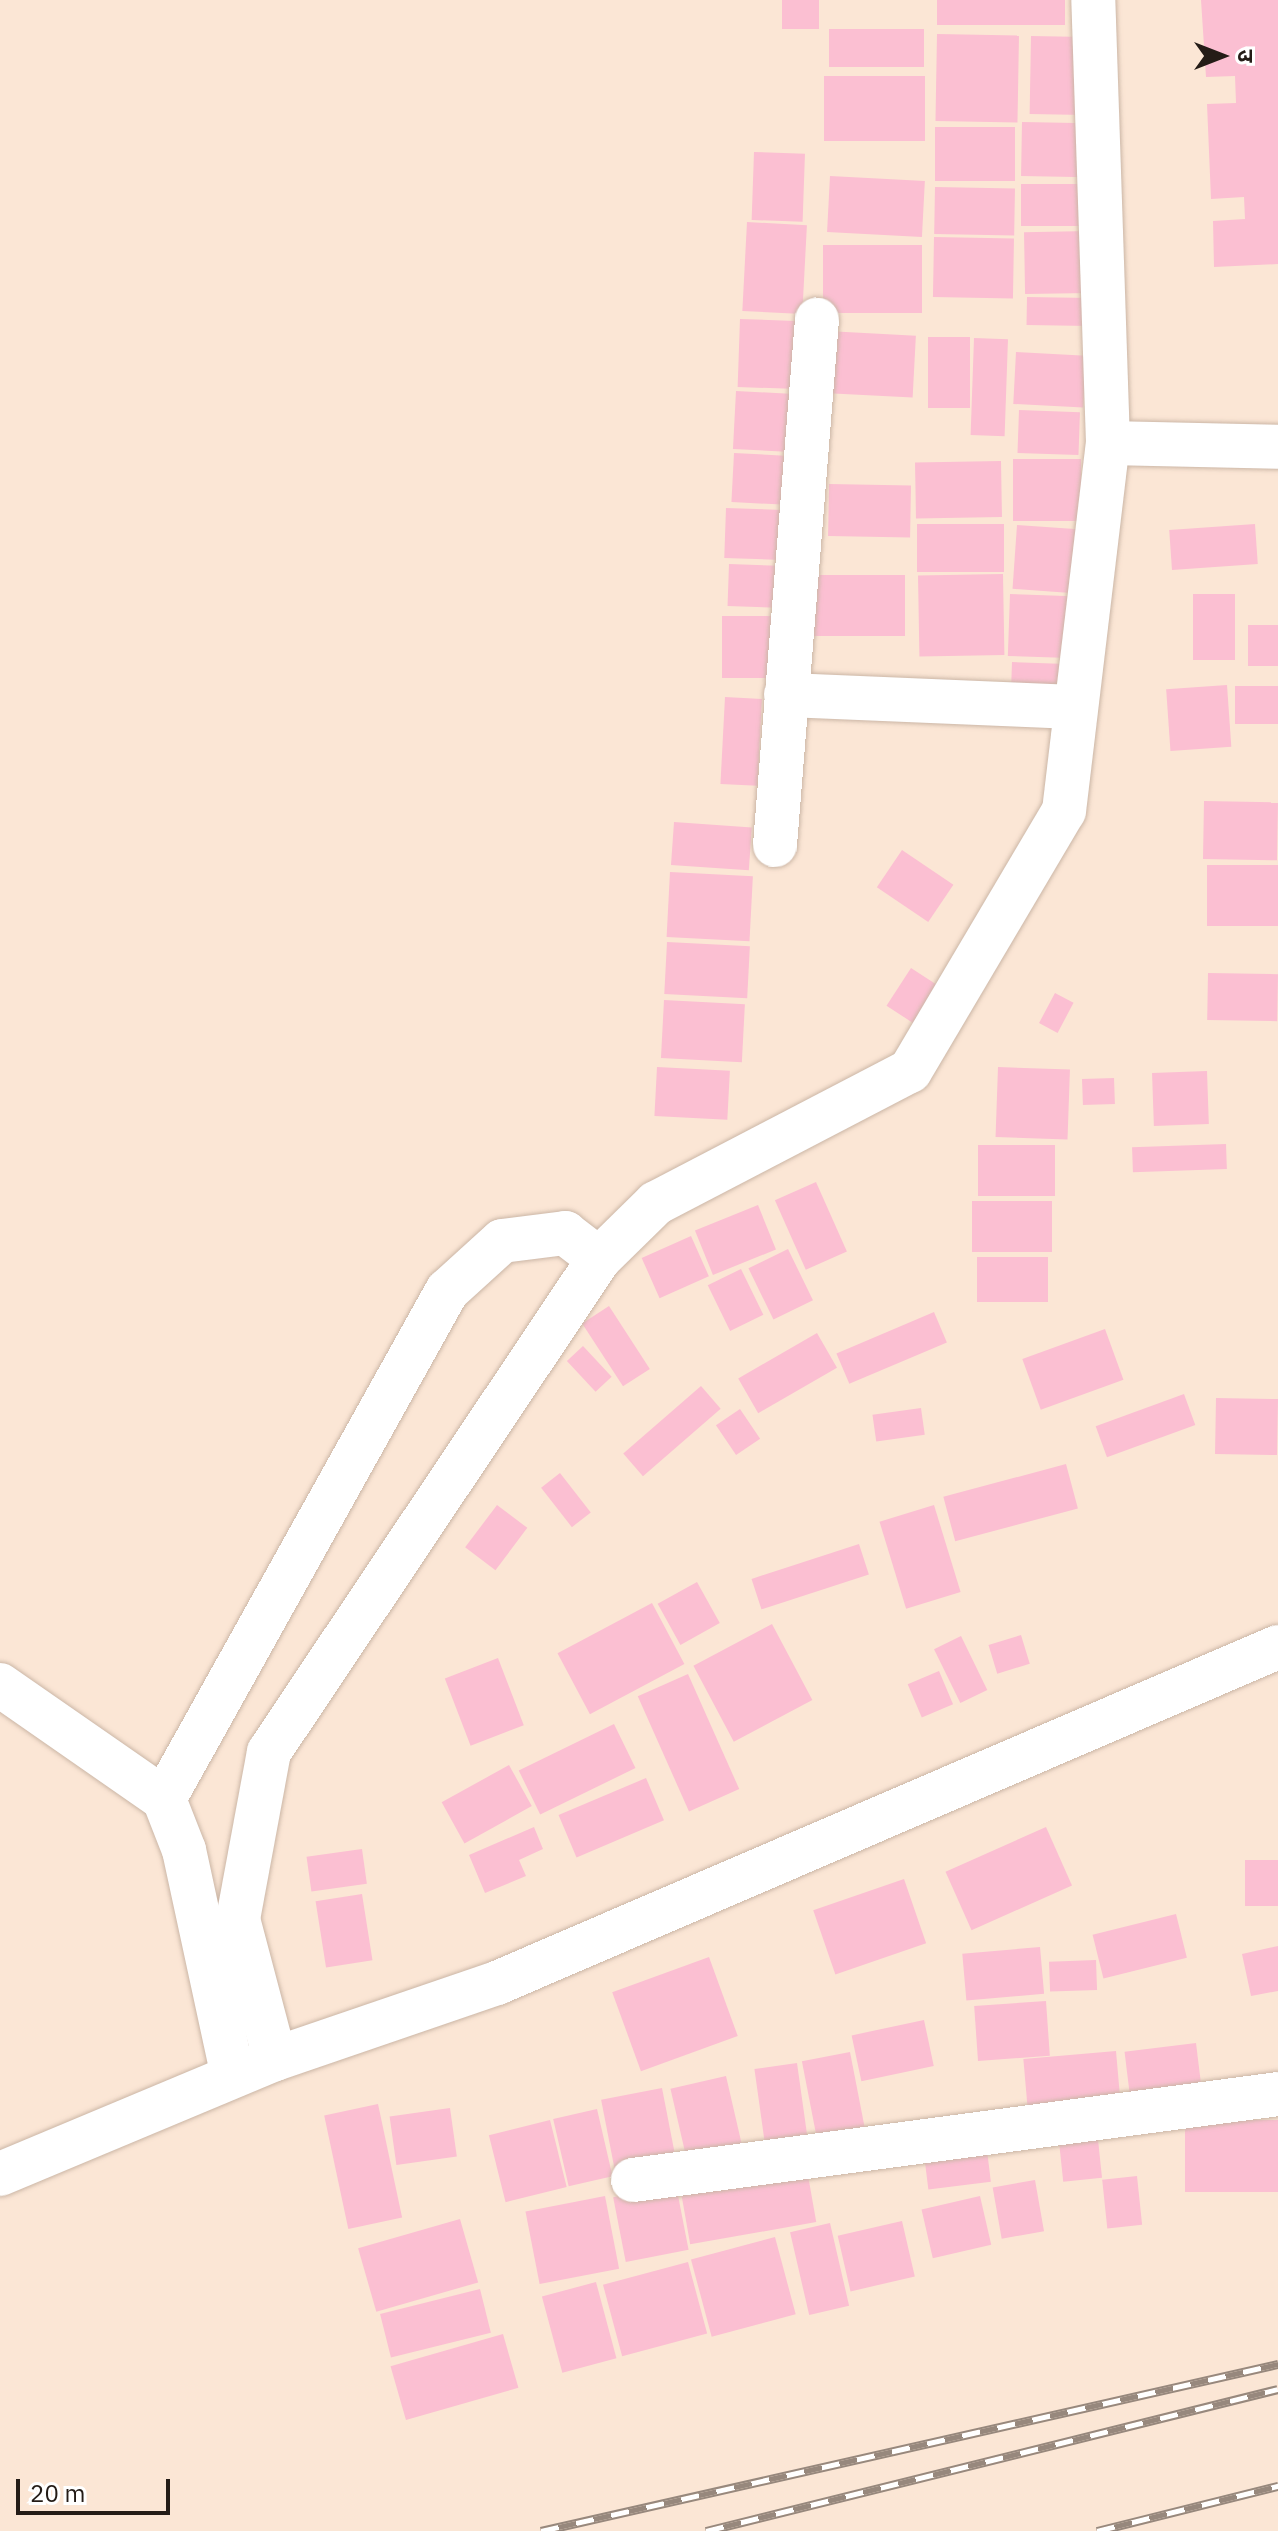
<!DOCTYPE html>
<meta charset="utf-8">
<style>
body{margin:0}
#map{position:relative;width:1278px;height:2531px;overflow:hidden;background:#fbe6d5;font-family:"IBM Plex Sans","Noto Sans Devanagari",sans-serif}
div>[style]{position:absolute}
.building>*{inset:0;background:#fbbfd2;transform-origin:0 0}
.roads{filter:drop-shadow(0 0 2px #cbb6a6) drop-shadow(0 0 2px #cbb6a6)}
.minor>*{height:44px;margin:-22px;padding:0 22px;transform-origin:22px;border-radius:22px;background:#fff}
.rail>*{height:9px;margin-top:-4.5px;transform-origin:0;background:repeating-linear-gradient(90deg,#fff 0 18px,#97887d 0 36px);box-sizing:border-box;border-block:2px solid #97887d}
span{translate:-50% -50%;white-space:nowrap;text-align:center;line-height:1.15;-webkit-text-stroke:7px #fff;paint-order:stroke}
.north{position:absolute;left:1182px;top:16px;width:80px;height:80px;-webkit-text-stroke:6px #fff;paint-order:stroke;rotate:90deg;font-size:22px;font-weight:700;line-height:32px;text-align:center;color:#241c17}
.north::after{content:'';display:block;margin:auto;width:28px;height:36px;background:#241c17;clip-path:polygon(50% 0,100% 100%,50% 72%,0 100%)}
.scale{position:absolute;left:16px;top:2479px;width:154px;height:36px;box-sizing:border-box;border:4px solid #241c17;border-top:0;padding-left:10px;font-size:24px;line-height:28px;white-space:nowrap;color:#241c17;-webkit-text-stroke:6px #fff;paint-order:stroke}
</style>
<div id="map">
<div class="building">
<i style="left:782px;top:0;width:37px;height:29px"></i>
<i style="left:937px;top:0;width:128px;height:25px"></i>
<i style="clip-path:polygon(1201px 0,1278px 0,1278px 264px,1214px 267px,1213px 221px,1245px 219px,1244px 197px,1211px 199px,1207px 104px,1236px 103px,1235px 76px,1206px 77px)"></i>
<i style="left:829px;top:29px;width:95px;height:38px"></i>
<i style="left:937px;top:34px;width:82px;height:87px;rotate:1deg"></i>
<i style="left:1031px;top:36px;width:55px;height:78px;rotate:1deg"></i>
<i style="left:824px;top:76px;width:101px;height:65px"></i>
<i style="left:1022px;top:122px;width:67px;height:54px;rotate:1deg"></i>
<i style="left:935px;top:127px;width:80px;height:54px"></i>
<i style="left:754px;top:152px;width:51px;height:68px;rotate:2deg"></i>
<i style="left:830px;top:176px;width:95px;height:56px;rotate:3deg"></i>
<i style="left:1091px;top:184px;width:42px;height:70px;rotate:90deg"></i>
<i style="left:935px;top:187px;width:80px;height:47px;rotate:1deg"></i>
<i style="left:747px;top:222px;width:60px;height:89px;rotate:3deg"></i>
<i style="left:1089px;top:231px;width:62px;height:65px;rotate:89deg"></i>
<i style="left:934px;top:237px;width:80px;height:60px;rotate:1deg"></i>
<i style="left:823px;top:245px;width:99px;height:68px"></i>
<i style="left:1027px;top:297px;width:63px;height:28px;rotate:1deg"></i>
<i style="left:740px;top:319px;width:61px;height:68px;rotate:2deg"></i>
<i style="left:827px;top:331px;width:89px;height:62px;rotate:3deg"></i>
<i style="left:928px;top:337px;width:42px;height:71px"></i>
<i style="left:974px;top:338px;width:34px;height:97px;rotate:2deg"></i>
<i style="left:1016px;top:352px;width:70px;height:52px;rotate:3deg"></i>
<i style="left:736px;top:391px;width:63px;height:58px;rotate:3deg"></i>
<i style="left:1019px;top:410px;width:61px;height:43px;rotate:2deg"></i>
<i style="left:734px;top:453px;width:60px;height:49px;rotate:3deg"></i>
<i style="left:1013px;top:459px;width:68px;height:62px"></i>
<i style="left:1001px;top:461px;width:56px;height:86px;rotate:89deg"></i>
<i style="left:829px;top:484px;width:82px;height:52px;rotate:1deg"></i>
<i style="left:726px;top:508px;width:65px;height:50px;rotate:2deg"></i>
<i style="left:1004px;top:524px;width:48px;height:87px;rotate:90deg"></i>
<i style="left:1255px;top:524px;width:40px;height:86px;rotate:86deg"></i>
<i style="left:1017px;top:525px;width:65px;height:64px;rotate:4deg"></i>
<i style="left:729px;top:564px;width:59px;height:42px;rotate:2deg"></i>
<i style="left:1003px;top:574px;width:81px;height:85px;rotate:89deg"></i>
<i style="left:810px;top:575px;width:95px;height:61px"></i>
<i style="left:1010px;top:594px;width:69px;height:62px;rotate:2deg"></i>
<i style="left:1193px;top:594px;width:42px;height:66px"></i>
<i style="left:722px;top:616px;width:58px;height:62px"></i>
<i style="left:1248px;top:625px;width:30px;height:41px"></i>
<i style="left:1012px;top:662px;width:54px;height:37px;rotate:2deg"></i>
<i style="left:1227px;top:685px;width:62px;height:61px;rotate:86deg"></i>
<i style="left:1278px;top:686px;width:38px;height:43px;rotate:90deg"></i>
<i style="left:725px;top:697px;width:37px;height:87px;rotate:3deg"></i>
<i style="left:1204px;top:801px;width:74px;height:58px;rotate:1deg"></i>
<i style="left:674px;top:822px;width:78px;height:43px;rotate:4deg"></i>
<i style="left:902px;top:850px;width:62px;height:45px;rotate:34deg"></i>
<i style="left:1207px;top:865px;width:71px;height:61px"></i>
<i style="left:670px;top:872px;width:83px;height:65px;rotate:3deg"></i>
<i style="left:667px;top:942px;width:83px;height:52px;rotate:3deg"></i>
<i style="left:911px;top:968px;width:33px;height:45px;rotate:33deg"></i>
<i style="left:1208px;top:973px;width:70px;height:47px;rotate:1deg"></i>
<i style="left:1055px;top:993px;width:21px;height:34px;rotate:28deg"></i>
<i style="left:664px;top:1000px;width:81px;height:58px;rotate:3deg"></i>
<i style="left:657px;top:1067px;width:73px;height:49px;rotate:3deg"></i>
<i style="left:998px;top:1067px;width:72px;height:70px;rotate:2deg"></i>
<i style="left:1207px;top:1071px;width:53px;height:55px;rotate:88deg"></i>
<i style="left:1114px;top:1078px;width:26px;height:32px;rotate:88deg"></i>
<i style="left:1226px;top:1144px;width:25px;height:94px;rotate:88deg"></i>
<i style="left:1055px;top:1145px;width:51px;height:77px;rotate:90deg"></i>
<i style="left:816px;top:1182px;width:76px;height:45px;rotate:66deg"></i>
<i style="left:972px;top:1201px;width:80px;height:51px"></i>
<i style="left:758px;top:1205px;width:48px;height:68px;rotate:68deg"></i>
<i style="left:691px;top:1236px;width:44px;height:54px;rotate:66deg"></i>
<i style="left:788px;top:1249px;width:57px;height:44px;rotate:64deg"></i>
<i style="left:977px;top:1257px;width:71px;height:45px"></i>
<i style="left:741px;top:1269px;width:51px;height:37px;rotate:64deg"></i>
<i style="left:609px;top:1306px;width:75px;height:32px;rotate:57deg"></i>
<i style="left:934px;top:1312px;width:33px;height:106px;rotate:67deg"></i>
<i style="left:1105px;top:1329px;width:54px;height:88px;rotate:70deg"></i>
<i style="left:817px;top:1333px;width:40px;height:91px;rotate:60deg"></i>
<i style="left:583px;top:1346px;width:42px;height:22px;rotate:47deg"></i>
<i style="left:701px;top:1386px;width:30px;height:103px;rotate:49deg"></i>
<i style="left:1184px;top:1394px;width:33px;height:94px;rotate:70deg"></i>
<i style="left:1216px;top:1398px;width:62px;height:56px;rotate:1deg"></i>
<i style="left:921px;top:1408px;width:27px;height:49px;rotate:82deg"></i>
<i style="left:740px;top:1409px;width:36px;height:29px;rotate:56deg"></i>
<i style="left:1066px;top:1464px;width:46px;height:127px;rotate:75deg"></i>
<i style="left:560px;top:1473px;width:50px;height:24px;rotate:52deg"></i>
<i style="left:497px;top:1505px;width:38px;height:53px;rotate:37deg"></i>
<i style="left:934px;top:1505px;width:91px;height:57px;rotate:73deg"></i>
<i style="left:859px;top:1544px;width:32px;height:113px;rotate:72deg"></i>
<i style="left:697px;top:1582px;width:47px;height:45px;rotate:61deg"></i>
<i style="left:652px;top:1603px;width:69px;height:107px;rotate:62deg"></i>
<i style="left:772px;top:1624px;width:86px;height:89px;rotate:62deg"></i>
<i style="left:1021px;top:1635px;width:30px;height:34px;rotate:73deg"></i>
<i style="left:961px;top:1636px;width:60px;height:30px;rotate:64deg"></i>
<i style="left:498px;top:1658px;width:72px;height:57px;rotate:69deg"></i>
<i style="left:939px;top:1671px;width:36px;height:34px;rotate:67deg"></i>
<i style="left:688px;top:1674px;width:126px;height:55px;rotate:66deg"></i>
<i style="left:614px;top:1724px;width:49px;height:106px;rotate:64deg"></i>
<i style="left:509px;top:1765px;width:47px;height:77px;rotate:61deg"></i>
<i style="left:646px;top:1778px;width:46px;height:95px;rotate:67deg"></i>
<i style="clip-path:polygon(534px 1827px,543px 1849px,519px 1860px,526px 1876px,485px 1893px,469px 1855px)"></i>
<i style="left:1046px;top:1827px;width:64px;height:110px;rotate:66deg"></i>
<i style="left:362px;top:1849px;width:35px;height:56px;rotate:82deg"></i>
<i style="left:1278px;top:1860px;width:46px;height:33px;rotate:90deg"></i>
<i style="left:904px;top:1879px;width:68px;height:96px;rotate:71deg"></i>
<i style="left:362px;top:1894px;width:67px;height:47px;rotate:81deg"></i>
<i style="left:1176px;top:1914px;width:45px;height:86px;rotate:76deg"></i>
<i style="clip-path:polygon(1278px 1946px,1278px 1991px,1251px 1996px,1242px 1954px)"></i>
<i style="left:1040px;top:1947px;width:47px;height:78px;rotate:85deg"></i>
<i style="left:709px;top:1957px;width:84px;height:103px;rotate:70deg"></i>
<i style="left:1096px;top:1960px;width:30px;height:47px;rotate:88deg"></i>
<i style="left:1046px;top:2001px;width:55px;height:72px;rotate:86deg"></i>
<i style="left:924px;top:2020px;width:47px;height:74px;rotate:78deg"></i>
<i style="left:1196px;top:2043px;width:42px;height:72px;rotate:83deg"></i>
<i style="left:1116px;top:2051px;width:49px;height:93px;rotate:85deg"></i>
<i style="left:850px;top:2052px;width:85px;height:49px;rotate:79deg"></i>
<i style="left:797px;top:2063px;width:78px;height:43px;rotate:82deg"></i>
<i style="left:726px;top:2076px;width:75px;height:57px;rotate:77deg"></i>
<i style="left:662px;top:2088px;width:75px;height:62px;rotate:79deg"></i>
<i style="left:378px;top:2104px;width:116px;height:55px;rotate:78deg"></i>
<i style="left:450px;top:2108px;width:49px;height:61px;rotate:82deg"></i>
<i style="left:597px;top:2109px;width:69px;height:45px;rotate:77deg"></i>
<i style="left:550px;top:2120px;width:69px;height:63px;rotate:76deg"></i>
<i style="left:1278px;top:2120px;width:72px;height:93px;rotate:90deg"></i>
<i style="left:1097px;top:2130px;width:48px;height:39px;rotate:84deg"></i>
<i style="left:986px;top:2142px;width:40px;height:63px;rotate:83deg"></i>
<i style="left:806px;top:2164px;width:59px;height:128px;rotate:80deg"></i>
<i style="left:1137px;top:2176px;width:49px;height:35px;rotate:84deg"></i>
<i style="left:1035px;top:2180px;width:52px;height:43px;rotate:80deg"></i>
<i style="left:676px;top:2185px;width:66px;height:64px;rotate:79deg"></i>
<i style="left:605px;top:2196px;width:74px;height:81px;rotate:79deg"></i>
<i style="left:980px;top:2196px;width:50px;height:60px;rotate:77deg"></i>
<i style="left:460px;top:2219px;width:66px;height:106px;rotate:74deg"></i>
<i style="left:902px;top:2221px;width:57px;height:66px;rotate:77deg"></i>
<i style="left:830px;top:2223px;width:85px;height:41px;rotate:77deg"></i>
<i style="left:775px;top:2237px;width:80px;height:87px;rotate:75deg"></i>
<i style="left:688px;top:2262px;width:74px;height:88px;rotate:75deg"></i>
<i style="left:596px;top:2282px;width:79px;height:56px;rotate:75deg"></i>
<i style="left:480px;top:2289px;width:45px;height:103px;rotate:76deg"></i>
<i style="left:503px;top:2334px;width:56px;height:117px;rotate:74deg"></i>
</div>
<div class="roads">
<div class="minor">
<i style="left:1108px;top:443px;width:170px;rotate:1.3deg"></i>
<i style="left:786px;top:695px;width:290px;rotate:2.4deg"></i>
<i style="left:775px;top:845px;width:527px;rotate:-85.43deg"></i>
<i style="left:0;top:1685px;width:200px;rotate:34.8deg"></i>
<i style="left:164px;top:1799px;width:55px;rotate:68.6deg"></i>
<i style="left:184px;top:1850px;width:231px;rotate:77.8deg"></i>
<i style="left:164px;top:1799px;width:582px;rotate:-60.88deg"></i>
<i style="left:447px;top:1291px;width:74px;rotate:-42.3deg"></i>
<i style="left:502px;top:1241px;width:64px;rotate:-7.2deg"></i>
<i style="left:565px;top:1233px;width:43px;rotate:37.4deg"></i>
<i style="left:275px;top:2059px;width:145px;rotate:-104.8deg"></i>
<i style="left:238px;top:1919px;width:170px;rotate:-79.5deg"></i>
<i style="left:269px;top:1752px;width:593px;rotate:-56.2deg"></i>
<i style="left:599px;top:1259px;width:80px;rotate:-44.5deg"></i>
<i style="left:656px;top:1203px;width:286px;rotate:-27.5deg"></i>
<i style="left:910px;top:1071px;width:302px;rotate:-59.4deg"></i>
<i style="left:1064px;top:811px;width:371px;rotate:-83.2deg"></i>
<i style="left:1108px;top:443px;width:443px;rotate:-91.9deg"></i>
<i style="left:0;top:2174px;width:298px;rotate:-22.7deg"></i>
<i style="left:275px;top:2059px;width:235px;rotate:-18.9deg"></i>
<i style="left:497px;top:1983px;width:850px;rotate:-23.28deg"></i>
<i style="left:633px;top:2180px;width:651px;rotate:-7.59deg"></i>
</div>
</div>
<div class="rail">
<i style="left:541px;top:2531px;width:756px;rotate:-12.77deg"></i>
<i style="left:706px;top:2531px;width:589px;rotate:-13.94deg"></i>
<i style="left:1097px;top:2531px;width:187px;rotate:-14deg"></i>
</div>
<div class="north">उ</div>
<div class="scale">20 m</div>
</div>
